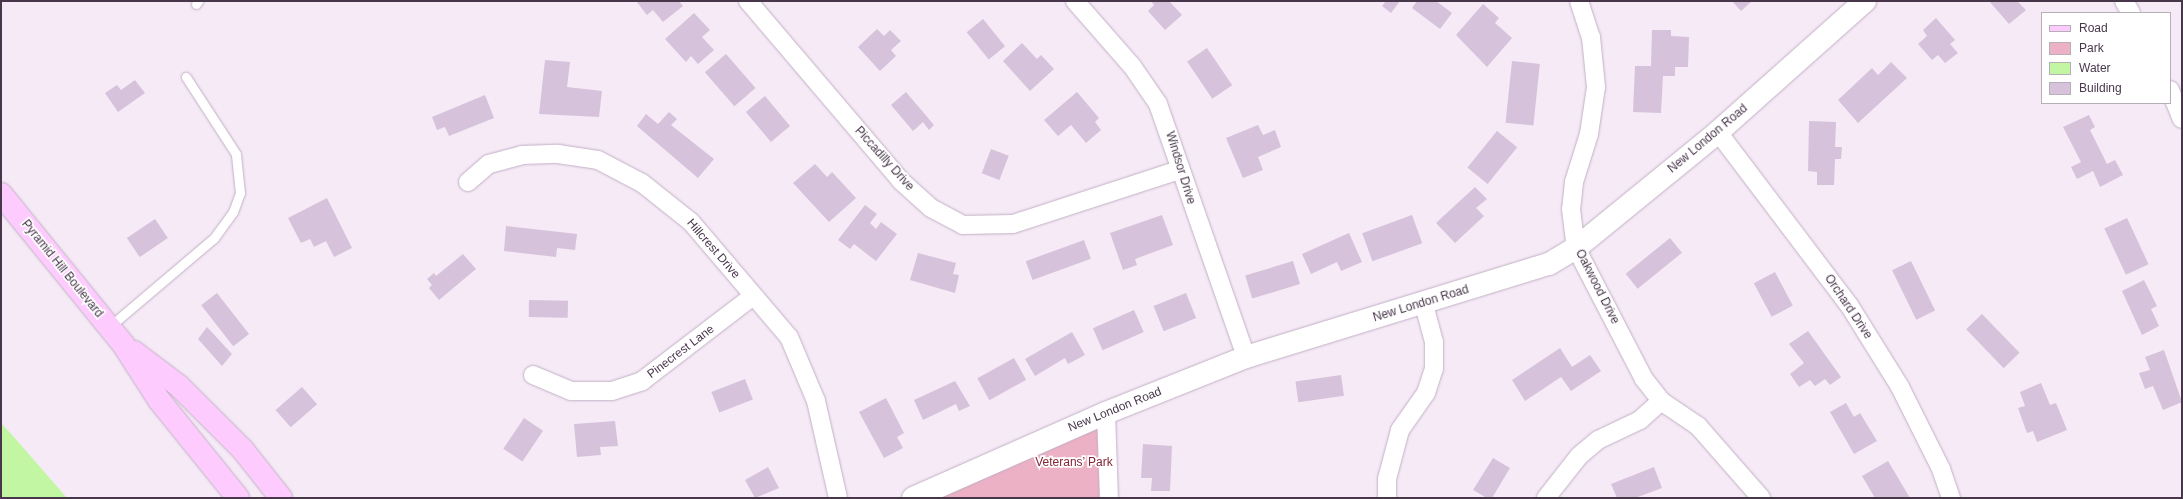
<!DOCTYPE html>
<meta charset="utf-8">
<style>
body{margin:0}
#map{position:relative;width:2183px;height:499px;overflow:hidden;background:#f5eaf6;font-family:Helvetica,sans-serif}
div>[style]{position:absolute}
.green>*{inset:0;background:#edb1c5}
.water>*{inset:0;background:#c2f6a3}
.building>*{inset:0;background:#d7c2dc;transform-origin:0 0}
.roads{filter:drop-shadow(0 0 1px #c3afc6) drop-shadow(0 0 1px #c3afc6)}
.service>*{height:9px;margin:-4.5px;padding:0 4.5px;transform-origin:4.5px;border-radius:4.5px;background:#fff}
.minor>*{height:18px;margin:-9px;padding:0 9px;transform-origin:9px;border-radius:9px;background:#fff}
.tertiary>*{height:22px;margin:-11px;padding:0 11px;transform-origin:11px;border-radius:11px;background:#fff}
.secondary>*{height:22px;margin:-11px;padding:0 11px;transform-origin:11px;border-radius:11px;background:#fecbff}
span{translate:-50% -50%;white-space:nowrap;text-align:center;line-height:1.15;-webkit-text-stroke:3.5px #fff;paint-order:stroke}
.street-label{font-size:12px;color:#48374b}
.park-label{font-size:12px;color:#832534}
.frame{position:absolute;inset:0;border:2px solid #48374b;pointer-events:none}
.legend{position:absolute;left:2041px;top:12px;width:130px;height:92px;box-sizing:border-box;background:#fff;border:1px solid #b6afb7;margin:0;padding:5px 7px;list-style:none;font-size:12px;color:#48374b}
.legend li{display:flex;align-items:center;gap:8px;height:20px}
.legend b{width:20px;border:1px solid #b6afb7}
</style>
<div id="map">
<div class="green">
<i style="clip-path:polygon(1106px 413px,1109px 498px,913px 498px)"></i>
</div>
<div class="water">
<i style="clip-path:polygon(1px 423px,13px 436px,67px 498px,1px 498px)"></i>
</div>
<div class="building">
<i style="clip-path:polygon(636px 1px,679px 1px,683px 6px,663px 22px,653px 10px,647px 15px)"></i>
<i style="clip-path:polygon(1151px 1px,1169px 1px,1182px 15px,1165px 30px,1148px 11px,1154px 5px)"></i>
<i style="clip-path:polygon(1386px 1px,1400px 1px,1391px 13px,1382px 6px)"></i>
<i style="clip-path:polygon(1417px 1px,1436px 1px,1452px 13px,1440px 29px,1412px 8px)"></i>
<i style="clip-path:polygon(1732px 1px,1752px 1px,1741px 11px)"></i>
<i style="clip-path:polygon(1989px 1px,2017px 1px,2026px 10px,2009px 24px)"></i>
<i style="clip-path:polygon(1483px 4px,1499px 18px,1495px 23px,1512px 38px,1487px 67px,1456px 35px)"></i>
<i style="clip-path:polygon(694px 13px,710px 30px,702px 37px,714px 50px,698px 64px,691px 56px,686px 62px,665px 39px)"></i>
<i style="clip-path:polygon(1936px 18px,1955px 40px,1950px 44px,1958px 53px,1945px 63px,1938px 55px,1932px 60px,1918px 44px,1927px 36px,1923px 30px)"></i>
<i style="left:983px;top:19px;width:35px;height:21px;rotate:51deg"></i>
<i style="clip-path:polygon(877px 29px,884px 36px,890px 30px,901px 41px,891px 50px,896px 56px,880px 71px,858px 47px)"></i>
<i style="clip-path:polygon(1652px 30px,1671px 30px,1671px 36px,1689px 37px,1688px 67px,1675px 67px,1675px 76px,1663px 76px,1661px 113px,1633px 112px,1635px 66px,1651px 66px)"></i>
<i style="clip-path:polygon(1022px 43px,1037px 59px,1041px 55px,1054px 69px,1030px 91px,1003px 61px)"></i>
<i style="left:1207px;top:48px;width:45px;height:24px;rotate:56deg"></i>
<i style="left:726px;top:54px;width:45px;height:28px;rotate:49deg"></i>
<i style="clip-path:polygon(545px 60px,570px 62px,567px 87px,602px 91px,599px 117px,539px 114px)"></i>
<i style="left:1512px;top:61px;width:28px;height:62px;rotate:6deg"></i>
<i style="clip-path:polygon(1891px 62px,1907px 78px,1858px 123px,1838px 100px,1872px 68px,1878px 75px)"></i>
<i style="clip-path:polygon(135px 80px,145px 93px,118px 112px,105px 93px,117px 85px,121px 90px)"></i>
<i style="clip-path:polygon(906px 92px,934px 125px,929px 130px,923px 122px,913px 131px,891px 105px)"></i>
<i style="clip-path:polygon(1077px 92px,1099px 118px,1095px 122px,1101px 130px,1086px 143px,1071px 125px,1058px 136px,1044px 120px)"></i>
<i style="clip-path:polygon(485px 95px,494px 118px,449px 136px,445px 127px,437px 130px,432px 117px)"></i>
<i style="left:765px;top:96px;width:39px;height:25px;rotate:50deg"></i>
<i style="clip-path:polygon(669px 112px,677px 119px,671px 125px,714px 159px,698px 178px,637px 126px,646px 114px,658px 124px)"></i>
<i style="clip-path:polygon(2089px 115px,2095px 127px,2090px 130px,2107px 164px,2115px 160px,2123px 175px,2100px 187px,2093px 171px,2077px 179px,2071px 167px,2081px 162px,2063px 127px)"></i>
<i style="clip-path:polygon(1809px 121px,1836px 122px,1835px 147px,1842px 147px,1841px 159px,1835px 159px,1834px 185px,1817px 185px,1817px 172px,1808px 171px)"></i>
<i style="clip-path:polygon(1258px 125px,1263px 135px,1275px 130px,1281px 147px,1258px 157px,1263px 170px,1243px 178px,1226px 138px)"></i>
<i style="left:1497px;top:131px;width:26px;height:47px;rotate:39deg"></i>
<i style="left:991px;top:149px;width:19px;height:26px;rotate:21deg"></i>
<i style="clip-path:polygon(815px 164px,827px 177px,832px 172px,856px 198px,829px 222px,793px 183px)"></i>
<i style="clip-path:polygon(1475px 187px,1487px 199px,1476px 208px,1484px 216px,1455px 243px,1436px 223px)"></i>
<i style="clip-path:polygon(327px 198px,352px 248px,334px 257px,326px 241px,314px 247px,310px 239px,301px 243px,288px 218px)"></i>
<i style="clip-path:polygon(865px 205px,877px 214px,870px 223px,876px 229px,881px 222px,897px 234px,876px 261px,854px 244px,850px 249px,838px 240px)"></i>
<i style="clip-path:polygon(1162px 215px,1173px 245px,1135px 259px,1137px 265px,1123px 270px,1110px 233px)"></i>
<i style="left:1412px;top:215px;width:30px;height:53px;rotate:70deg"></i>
<i style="left:2127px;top:218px;width:51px;height:25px;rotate:65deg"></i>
<i style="left:155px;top:219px;width:23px;height:34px;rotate:56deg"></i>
<i style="clip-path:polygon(506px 226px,577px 234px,575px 250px,557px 248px,556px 257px,504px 251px)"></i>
<i style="clip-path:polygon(1349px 233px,1362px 262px,1341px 271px,1337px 262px,1311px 274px,1302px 254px)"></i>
<i style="left:1670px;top:238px;width:19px;height:57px;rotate:51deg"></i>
<i style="left:1084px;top:240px;width:20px;height:62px;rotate:70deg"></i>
<i style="clip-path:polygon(918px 253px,956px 263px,953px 274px,959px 275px,955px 293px,910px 280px)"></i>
<i style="clip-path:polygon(463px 254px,476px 269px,439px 300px,429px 288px,432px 285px,427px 279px,434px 273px,436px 276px)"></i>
<i style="left:1293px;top:261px;width:24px;height:50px;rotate:73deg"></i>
<i style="left:1911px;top:261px;width:55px;height:21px;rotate:64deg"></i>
<i style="left:1775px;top:272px;width:38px;height:24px;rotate:62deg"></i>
<i style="clip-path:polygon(2144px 280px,2157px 306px,2151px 309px,2159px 326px,2142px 335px,2122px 291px)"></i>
<i style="left:217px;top:293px;width:52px;height:20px;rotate:52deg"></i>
<i style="left:1186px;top:293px;width:27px;height:35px;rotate:68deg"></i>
<i style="left:529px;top:300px;width:39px;height:17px;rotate:1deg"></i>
<i style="left:1134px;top:310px;width:24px;height:45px;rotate:66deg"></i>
<i style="left:1982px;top:314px;width:54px;height:22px;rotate:46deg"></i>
<i style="clip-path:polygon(207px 327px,232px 354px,222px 366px,198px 339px)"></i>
<i style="clip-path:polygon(1808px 331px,1841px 377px,1830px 385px,1825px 379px,1815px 386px,1810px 380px,1799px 387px,1790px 374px,1804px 363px,1789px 344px)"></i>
<i style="clip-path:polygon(1072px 332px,1085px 355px,1068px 364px,1065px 358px,1035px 376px,1025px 359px)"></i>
<i style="clip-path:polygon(1560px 348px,1572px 367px,1590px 355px,1601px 371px,1571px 391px,1561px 377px,1525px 401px,1512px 380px)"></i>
<i style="clip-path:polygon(2164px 350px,2182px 402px,2163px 410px,2153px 386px,2145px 389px,2139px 373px,2150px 370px,2145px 357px)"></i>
<i style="left:1014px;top:358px;width:25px;height:42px;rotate:61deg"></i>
<i style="left:1341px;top:375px;width:21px;height:46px;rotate:82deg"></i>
<i style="left:745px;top:379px;width:22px;height:36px;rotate:69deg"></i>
<i style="clip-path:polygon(955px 381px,970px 406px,959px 411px,956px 404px,923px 420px,914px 400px)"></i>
<i style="clip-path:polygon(2041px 383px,2050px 405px,2056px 403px,2067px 430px,2037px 442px,2033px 431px,2027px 433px,2018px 408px,2025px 406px,2020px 392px)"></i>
<i style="left:302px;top:387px;width:23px;height:35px;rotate:49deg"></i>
<i style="clip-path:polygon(886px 398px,904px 433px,897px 437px,903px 448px,884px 458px,859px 412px)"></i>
<i style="clip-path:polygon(1846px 403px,1854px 417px,1860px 413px,1877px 441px,1854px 454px,1830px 412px)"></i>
<i style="left:524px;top:418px;width:23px;height:37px;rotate:34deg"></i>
<i style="clip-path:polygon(615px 421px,618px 446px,600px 447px,601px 455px,577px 457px,574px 424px)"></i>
<i style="clip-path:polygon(1143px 444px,1172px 446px,1170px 491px,1151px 491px,1152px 478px,1141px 478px)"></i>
<i style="clip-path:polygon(1493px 458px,1510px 468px,1492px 498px,1487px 498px,1473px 490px)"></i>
<i style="clip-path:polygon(1888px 461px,1910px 498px,1875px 498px,1862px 476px)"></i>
<i style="clip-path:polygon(768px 467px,779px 488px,755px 498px,745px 480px)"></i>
<i style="clip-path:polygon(1654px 467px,1662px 488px,1635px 498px,1617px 498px,1611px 484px)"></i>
</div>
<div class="roads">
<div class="service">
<i style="left:196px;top:4px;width:4px;rotate:-56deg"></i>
<i style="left:109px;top:327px;width:138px;rotate:-40.3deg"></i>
<i style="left:214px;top:238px;width:32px;rotate:-54deg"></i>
<i style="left:233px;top:212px;width:20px;rotate:-70deg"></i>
<i style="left:240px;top:193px;width:39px;rotate:-96deg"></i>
<i style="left:236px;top:154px;width:92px;rotate:-123deg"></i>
</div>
<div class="minor">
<i style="left:748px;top:1px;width:236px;rotate:49.6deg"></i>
<i style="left:901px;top:181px;width:40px;rotate:42deg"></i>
<i style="left:931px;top:208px;width:36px;rotate:28deg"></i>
<i style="left:963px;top:225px;width:50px;rotate:-1.1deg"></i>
<i style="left:1013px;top:224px;width:175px;rotate:-18deg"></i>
<i style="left:1075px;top:1px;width:86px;rotate:48.8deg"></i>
<i style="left:1132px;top:66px;width:46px;rotate:55.6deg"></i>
<i style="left:1158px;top:104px;width:268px;rotate:70.8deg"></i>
<i style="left:1579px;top:1px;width:38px;rotate:72deg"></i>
<i style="left:1591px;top:37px;width:50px;rotate:84.3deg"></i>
<i style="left:1596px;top:87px;width:48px;rotate:98.5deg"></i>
<i style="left:1589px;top:134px;width:50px;rotate:107.4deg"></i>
<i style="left:1574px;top:182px;width:27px;rotate:96deg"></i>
<i style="left:1571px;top:209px;width:39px;rotate:83deg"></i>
<i style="left:1576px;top:248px;width:148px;rotate:62.6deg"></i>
<i style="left:1644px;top:379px;width:28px;rotate:52deg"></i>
<i style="left:1661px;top:401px;width:45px;rotate:34deg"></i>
<i style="left:1698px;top:426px;width:96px;rotate:48.8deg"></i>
<i style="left:2124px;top:1px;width:14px;rotate:60deg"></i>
<i style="left:2170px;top:90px;width:31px;rotate:68deg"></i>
<i style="left:1718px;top:132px;width:217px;rotate:52.9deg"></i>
<i style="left:1849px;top:305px;width:97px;rotate:58.1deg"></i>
<i style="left:1900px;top:387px;width:92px;rotate:63.4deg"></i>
<i style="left:1941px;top:469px;width:31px;rotate:71deg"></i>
<i style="left:468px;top:182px;width:28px;rotate:-41deg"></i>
<i style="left:489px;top:164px;width:34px;rotate:-15deg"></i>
<i style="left:522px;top:155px;width:36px;rotate:-2deg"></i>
<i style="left:558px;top:154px;width:40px;rotate:8.5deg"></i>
<i style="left:598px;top:160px;width:50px;rotate:27.6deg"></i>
<i style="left:642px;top:183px;width:63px;rotate:38.5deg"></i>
<i style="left:691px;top:222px;width:151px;rotate:49.6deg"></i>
<i style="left:789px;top:337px;width:69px;rotate:67.1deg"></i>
<i style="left:816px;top:401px;width:99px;rotate:77.2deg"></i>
<i style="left:533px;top:375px;width:41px;rotate:22.8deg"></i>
<i style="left:571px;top:391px;width:41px"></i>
<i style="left:612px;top:391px;width:32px;rotate:-18deg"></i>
<i style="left:642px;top:381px;width:140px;rotate:-37.4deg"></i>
<i style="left:1106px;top:413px;width:85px;rotate:88deg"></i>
<i style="left:1387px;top:498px;width:19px;rotate:-90deg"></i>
<i style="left:1387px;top:479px;width:51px;rotate:-75.1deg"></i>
<i style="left:1400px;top:430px;width:45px;rotate:-54.9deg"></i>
<i style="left:1426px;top:393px;width:25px;rotate:-72deg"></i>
<i style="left:1434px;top:369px;width:27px;rotate:-90deg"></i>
<i style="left:1434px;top:342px;width:39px;rotate:-105deg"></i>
<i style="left:1546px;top:498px;width:53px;rotate:-51.8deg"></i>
<i style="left:1579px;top:456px;width:25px;rotate:-40deg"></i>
<i style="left:1598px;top:440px;width:47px;rotate:-25.5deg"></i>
<i style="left:1640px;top:420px;width:28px;rotate:-42deg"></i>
</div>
<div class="tertiary">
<i style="left:913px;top:498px;width:211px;rotate:-23.8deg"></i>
<i style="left:1106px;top:413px;width:151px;rotate:-21.8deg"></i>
<i style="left:1246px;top:357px;width:317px;rotate:-17.1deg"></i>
<i style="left:1549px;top:264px;width:31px;rotate:-31deg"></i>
<i style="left:1576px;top:248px;width:183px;rotate:-39.2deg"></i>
<i style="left:1718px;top:132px;width:197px;rotate:-41.7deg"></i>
</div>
<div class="secondary">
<i style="left:1px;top:194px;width:193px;rotate:50.9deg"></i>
<i style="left:123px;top:344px;width:67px;rotate:57.3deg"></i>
<i style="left:159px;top:400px;width:126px;rotate:51.1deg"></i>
<i style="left:134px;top:352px;width:56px;rotate:37.1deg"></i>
<i style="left:179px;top:386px;width:91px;rotate:45deg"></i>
<i style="left:243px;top:450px;width:61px;rotate:51.6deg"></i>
</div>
</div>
<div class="street-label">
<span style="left:1708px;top:139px;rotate:-40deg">New London Road</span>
<span style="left:884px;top:159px;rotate:48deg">Piccadilly Drive</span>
<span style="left:1180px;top:168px;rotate:73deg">Windsor Drive</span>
<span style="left:713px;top:249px;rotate:49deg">Hillcrest Drive</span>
<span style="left:62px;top:269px;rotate:51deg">Pyramid Hill Boulevard</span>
<span style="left:1597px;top:287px;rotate:63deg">Oakwood Drive</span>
<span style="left:1421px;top:304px;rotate:-17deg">New London Road</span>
<span style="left:1848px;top:307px;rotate:56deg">Orchard Drive</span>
<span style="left:681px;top:352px;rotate:-37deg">Pinecrest Lane</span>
<span style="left:1115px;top:410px;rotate:-22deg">New London Road</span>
</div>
<div class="park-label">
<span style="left:1074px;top:463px">Veterans’ Park</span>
</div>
<div class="frame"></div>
<ul class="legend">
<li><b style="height:5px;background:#fecbff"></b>Road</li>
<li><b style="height:11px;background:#edb1c5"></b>Park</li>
<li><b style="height:11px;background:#c2f6a3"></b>Water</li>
<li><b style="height:11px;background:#d7c2dc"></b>Building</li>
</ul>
</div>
